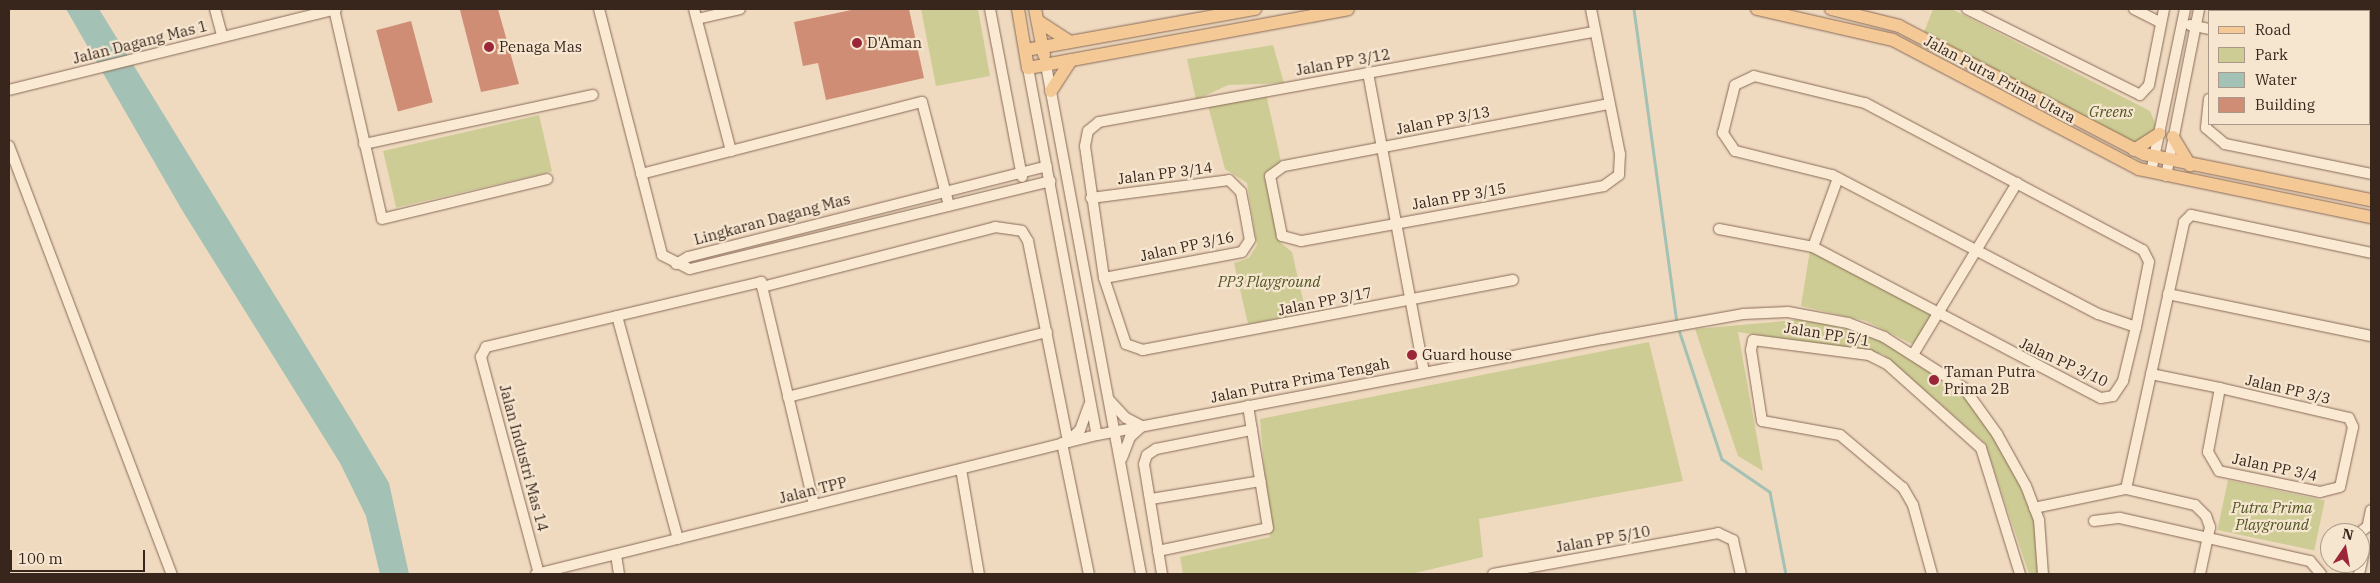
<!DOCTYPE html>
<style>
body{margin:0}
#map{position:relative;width:2380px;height:583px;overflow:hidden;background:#efdac0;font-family:"IBM Plex Serif",serif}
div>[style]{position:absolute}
.green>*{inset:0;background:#cdcc94;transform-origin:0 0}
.water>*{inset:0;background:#a3c1b4}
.stream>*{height:2.5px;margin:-1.25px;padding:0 1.25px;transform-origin:1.25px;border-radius:1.25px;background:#a3c1b4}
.building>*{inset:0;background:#cf8d75;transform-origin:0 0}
.roads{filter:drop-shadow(0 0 1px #896a57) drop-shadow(0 0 1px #896a57)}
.minor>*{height:10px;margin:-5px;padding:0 5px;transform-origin:5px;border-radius:5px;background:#fae9d3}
.major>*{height:12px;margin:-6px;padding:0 6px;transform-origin:6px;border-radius:6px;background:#f4c996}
.dots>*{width:14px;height:14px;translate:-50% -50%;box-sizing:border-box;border:2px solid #f6e6d0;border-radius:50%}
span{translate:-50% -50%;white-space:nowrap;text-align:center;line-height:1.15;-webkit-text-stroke:4.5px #f6e6d0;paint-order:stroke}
.street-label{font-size:15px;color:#38261c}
.poi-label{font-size:15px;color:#38261c}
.left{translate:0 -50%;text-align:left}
.park-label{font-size:15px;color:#505522;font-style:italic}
.frame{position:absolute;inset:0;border:10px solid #38261c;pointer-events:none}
.legend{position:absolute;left:2208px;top:10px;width:162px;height:115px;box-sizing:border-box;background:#f6e6d0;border:1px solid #a98;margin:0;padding:6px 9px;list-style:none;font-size:15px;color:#38261c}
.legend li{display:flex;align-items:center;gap:10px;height:25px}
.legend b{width:25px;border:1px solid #a98}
.north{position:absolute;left:2320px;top:523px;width:50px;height:50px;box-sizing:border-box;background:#f6e6d0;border:1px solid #a98;border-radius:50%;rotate:12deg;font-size:14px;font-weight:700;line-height:20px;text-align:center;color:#38261c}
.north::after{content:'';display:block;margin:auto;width:18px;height:22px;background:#9a2638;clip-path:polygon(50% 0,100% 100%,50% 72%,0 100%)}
.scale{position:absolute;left:10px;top:550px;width:135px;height:22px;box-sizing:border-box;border:2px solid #38261c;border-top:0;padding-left:6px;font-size:15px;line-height:18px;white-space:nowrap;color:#38261c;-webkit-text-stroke:4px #f6e6d0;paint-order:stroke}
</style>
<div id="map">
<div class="green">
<i style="clip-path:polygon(921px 9px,978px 9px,990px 76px,936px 86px)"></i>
<i style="clip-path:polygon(1933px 9px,1952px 9px,2150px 111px,2157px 127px,2136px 145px,1924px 32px)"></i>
<i style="clip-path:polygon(1273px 45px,1284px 83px,1228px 85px,1196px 100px,1187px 59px)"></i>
<i style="clip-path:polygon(1266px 94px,1281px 161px,1268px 175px,1281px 243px,1292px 252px,1306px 313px,1248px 324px,1234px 263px,1249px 258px,1257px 245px,1247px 183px,1225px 169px,1207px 102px)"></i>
<i style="left:539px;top:115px;width:58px;height:160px;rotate:77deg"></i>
<i style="clip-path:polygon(1810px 250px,1933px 315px,1914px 345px,1866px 321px,1801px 306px)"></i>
<i style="clip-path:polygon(1807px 319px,1875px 337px,1964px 394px,2011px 464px,2034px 521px,2039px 574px,2029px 574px,1985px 443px,1883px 354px,1738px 332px,1763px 471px,1738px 456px,1695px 329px)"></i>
<i style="clip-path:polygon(1649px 342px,1683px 481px,1479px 519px,1483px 557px,1411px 574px,1183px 574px,1180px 557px,1270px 537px,1260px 419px)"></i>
<i style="left:2228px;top:480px;width:99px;height:51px;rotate:12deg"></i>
</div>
<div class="water">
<i style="clip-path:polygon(66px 9px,99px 9px,352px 421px,389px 483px,409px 574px,380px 574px,366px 516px,340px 463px,182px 210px)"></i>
</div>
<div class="stream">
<i style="left:1634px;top:9px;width:316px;rotate:82.2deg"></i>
<i style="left:1678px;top:327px;width:139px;rotate:71.6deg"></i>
<i style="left:1722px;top:459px;width:58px;rotate:34.5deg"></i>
<i style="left:1770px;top:492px;width:84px;rotate:79deg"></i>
</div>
<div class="building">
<i style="clip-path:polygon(498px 9px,519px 84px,481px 92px,460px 10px)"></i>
<i style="clip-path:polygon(856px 9px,909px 9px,924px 78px,826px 100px,818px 63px,803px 66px,794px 22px)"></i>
<i style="left:411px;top:21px;width:84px;height:36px;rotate:75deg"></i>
</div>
<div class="roads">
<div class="minor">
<i style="left:215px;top:9px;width:28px;rotate:75deg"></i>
<i style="left:334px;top:9px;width:215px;rotate:77.1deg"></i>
<i style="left:382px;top:219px;width:170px;rotate:-13.6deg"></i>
<i style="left:599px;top:9px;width:254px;rotate:75.6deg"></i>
<i style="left:662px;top:255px;width:31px;rotate:27deg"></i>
<i style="left:690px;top:269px;width:371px;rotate:-13.7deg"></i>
<i style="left:694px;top:9px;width:147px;rotate:75.4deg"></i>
<i style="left:990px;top:9px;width:171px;rotate:79.2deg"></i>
<i style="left:1591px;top:9px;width:148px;rotate:78.7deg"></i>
<i style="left:1620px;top:154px;width:21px;rotate:93deg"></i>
<i style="left:1619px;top:175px;width:19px;rotate:144deg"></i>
<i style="left:1604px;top:186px;width:308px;rotate:169.7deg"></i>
<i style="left:1301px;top:241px;width:20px;rotate:-165deg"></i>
<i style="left:1282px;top:236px;width:61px;rotate:-101.3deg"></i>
<i style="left:1270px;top:176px;width:17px;rotate:-36deg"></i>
<i style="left:1284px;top:166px;width:330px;rotate:-10.8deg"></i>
<i style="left:1967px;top:9px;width:193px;rotate:26.4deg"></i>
<i style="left:2140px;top:95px;width:13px;rotate:-48deg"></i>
<i style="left:2149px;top:85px;width:77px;rotate:-78.8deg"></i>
<i style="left:2134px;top:9px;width:30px;rotate:27deg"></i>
<i style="left:2227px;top:11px;width:2px;rotate:-63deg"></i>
<i style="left:697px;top:19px;width:44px;rotate:-13.1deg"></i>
<i style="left:2190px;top:25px;width:19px;rotate:12deg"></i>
<i style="left:2369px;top:45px;width:2px;rotate:27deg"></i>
<i style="left:2369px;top:62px;width:2px;rotate:27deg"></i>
<i style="left:1046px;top:65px;width:518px;rotate:79.43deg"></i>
<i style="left:1028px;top:68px;width:373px;rotate:79.4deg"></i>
<i style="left:1368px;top:73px;width:303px;rotate:79.4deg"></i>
<i style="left:1754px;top:76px;width:114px;rotate:13.7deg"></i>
<i style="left:1865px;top:103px;width:314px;rotate:27.9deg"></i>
<i style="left:2143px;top:250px;width:13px;rotate:63deg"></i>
<i style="left:2149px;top:262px;width:66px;rotate:101.3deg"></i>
<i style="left:2136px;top:327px;width:40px;rotate:-161.1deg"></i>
<i style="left:2098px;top:314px;width:300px;rotate:-152.4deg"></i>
<i style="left:1832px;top:175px;width:100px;rotate:-166.1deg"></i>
<i style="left:1735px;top:151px;width:22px;rotate:-124deg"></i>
<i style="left:1723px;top:133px;width:49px;rotate:-76deg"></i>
<i style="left:1735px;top:85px;width:21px;rotate:-25deg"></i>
<i style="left:9px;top:90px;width:337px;rotate:-13.9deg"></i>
<i style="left:2209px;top:99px;width:29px;rotate:96deg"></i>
<i style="left:2206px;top:128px;width:25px;rotate:40deg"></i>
<i style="left:2225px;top:144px;width:149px;rotate:11.6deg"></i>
<i style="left:364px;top:144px;width:234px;rotate:-12.1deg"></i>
<i style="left:9px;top:146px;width:458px;rotate:69.2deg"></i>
<i style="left:2151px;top:172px;width:167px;rotate:-78.2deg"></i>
<i style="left:641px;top:174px;width:290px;rotate:-14.4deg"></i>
<i style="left:922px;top:102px;width:107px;rotate:75.4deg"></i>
<i style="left:2166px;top:176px;width:170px;rotate:-78.8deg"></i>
<i style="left:1091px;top:198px;width:139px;rotate:-7.4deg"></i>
<i style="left:1229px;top:180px;width:17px;rotate:45deg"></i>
<i style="left:1241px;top:192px;width:26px;rotate:79deg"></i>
<i style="left:1246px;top:218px;width:22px;rotate:80deg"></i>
<i style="left:1250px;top:240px;width:14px;rotate:124deg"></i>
<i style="left:1242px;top:252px;width:140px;rotate:169.3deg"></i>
<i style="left:1719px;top:229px;width:96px;rotate:10.8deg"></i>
<i style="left:1813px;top:247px;width:325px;rotate:27.7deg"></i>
<i style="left:2101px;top:398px;width:12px;rotate:-9deg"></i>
<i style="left:2113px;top:396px;width:18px;rotate:-56deg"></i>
<i style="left:2123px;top:381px;width:56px;rotate:-76.5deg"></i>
<i style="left:1813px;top:247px;width:73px;rotate:-70.1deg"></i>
<i style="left:676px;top:264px;width:14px;rotate:-30deg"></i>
<i style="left:688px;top:257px;width:370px;rotate:-14.2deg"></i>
<i style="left:1513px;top:280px;width:377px;rotate:169.3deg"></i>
<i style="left:1143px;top:350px;width:18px;rotate:-161deg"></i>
<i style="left:1126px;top:344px;width:70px;rotate:-108.4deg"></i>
<i style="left:1104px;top:278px;width:133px;rotate:-98.2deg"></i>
<i style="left:1085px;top:146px;width:15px;rotate:-79deg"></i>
<i style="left:1088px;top:131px;width:14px;rotate:-39deg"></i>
<i style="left:1099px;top:122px;width:502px;rotate:-10.33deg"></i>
<i style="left:762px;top:287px;width:241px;rotate:-14.4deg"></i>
<i style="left:995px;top:227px;width:27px;rotate:8deg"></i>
<i style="left:1022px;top:231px;width:12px;rotate:59deg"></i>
<i style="left:1028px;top:241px;width:205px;rotate:78.7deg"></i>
<i style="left:2168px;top:294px;width:207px;rotate:11.7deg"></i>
<i style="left:617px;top:316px;width:231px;rotate:74.7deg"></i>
<i style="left:1914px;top:353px;width:199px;rotate:-58.8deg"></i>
<i style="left:2151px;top:374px;width:70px;rotate:11.5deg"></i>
<i style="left:2220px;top:388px;width:132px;rotate:13.1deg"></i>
<i style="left:2349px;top:418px;width:10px;rotate:66deg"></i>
<i style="left:2353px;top:427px;width:61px;rotate:102.2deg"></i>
<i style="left:2340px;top:487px;width:21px;rotate:166deg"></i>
<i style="left:2320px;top:492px;width:103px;rotate:-168.3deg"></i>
<i style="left:2219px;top:471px;width:22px;rotate:-120deg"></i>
<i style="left:2208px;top:452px;width:65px;rotate:-79.4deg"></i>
<i style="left:788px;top:397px;width:267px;rotate:-14.1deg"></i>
<i style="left:1110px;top:401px;width:23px;rotate:47deg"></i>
<i style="left:1126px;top:418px;width:18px;rotate:27deg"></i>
<i style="left:1068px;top:441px;width:16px;rotate:-43deg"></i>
<i style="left:1080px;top:430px;width:27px;rotate:-70deg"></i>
<i style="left:1062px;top:443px;width:134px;rotate:78.4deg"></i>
<i style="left:1122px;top:458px;width:22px;rotate:-69deg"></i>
<i style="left:1130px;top:437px;width:15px;rotate:-42deg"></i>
<i style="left:961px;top:469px;width:107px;rotate:80.3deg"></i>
<i style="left:2126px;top:489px;width:71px;rotate:13.1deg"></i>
<i style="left:2195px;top:505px;width:16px;rotate:45deg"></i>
<i style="left:2206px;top:516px;width:12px;rotate:70deg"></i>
<i style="left:2210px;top:527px;width:48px;rotate:102deg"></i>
<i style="left:1151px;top:499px;width:111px;rotate:-9.3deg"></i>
<i style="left:2034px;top:508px;width:94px;rotate:-11.7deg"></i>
<i style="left:2126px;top:489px;width:273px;rotate:-77.7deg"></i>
<i style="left:2184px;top:222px;width:10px;rotate:-45deg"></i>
<i style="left:2191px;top:215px;width:184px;rotate:11.9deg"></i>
<i style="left:2094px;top:521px;width:26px;rotate:-7deg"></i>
<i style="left:2120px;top:518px;width:195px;rotate:12.8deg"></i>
<i style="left:2310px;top:561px;width:17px;rotate:50deg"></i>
<i style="left:2368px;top:524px;width:14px;rotate:-78deg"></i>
<i style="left:2359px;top:533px;width:15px;rotate:-37deg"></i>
<i style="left:1158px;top:551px;width:112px;rotate:-11.8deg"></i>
<i style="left:1268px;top:528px;width:124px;rotate:-99.3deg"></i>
<i style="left:616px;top:555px;width:19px;rotate:81deg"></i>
<i style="left:536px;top:574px;width:578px;rotate:-13.92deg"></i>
<i style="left:1097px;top:435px;width:515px;rotate:-10.74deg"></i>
<i style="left:1603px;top:339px;width:142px;rotate:-10.1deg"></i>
<i style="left:1743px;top:314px;width:45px;rotate:-2.5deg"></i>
<i style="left:1788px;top:312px;width:61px;rotate:10.4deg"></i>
<i style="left:1848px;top:323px;width:39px;rotate:21deg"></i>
<i style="left:1884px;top:337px;width:95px;rotate:32.5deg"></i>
<i style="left:1964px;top:388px;width:57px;rotate:54.3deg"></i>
<i style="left:1997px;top:434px;width:60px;rotate:60.9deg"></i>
<i style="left:2026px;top:486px;width:36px;rotate:69deg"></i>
<i style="left:2039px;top:520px;width:54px;rotate:85.8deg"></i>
<i style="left:539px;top:574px;width:225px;rotate:-105deg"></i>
<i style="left:481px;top:357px;width:11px;rotate:-63deg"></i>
<i style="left:486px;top:347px;width:283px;rotate:-13.3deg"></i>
<i style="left:761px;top:282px;width:229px;rotate:76.6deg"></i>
<i style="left:1162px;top:574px;width:111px;rotate:-99.3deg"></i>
<i style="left:1144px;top:464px;width:9px;rotate:-72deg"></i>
<i style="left:1147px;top:455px;width:11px;rotate:-34deg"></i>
<i style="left:1156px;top:449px;width:98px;rotate:-11.2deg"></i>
<i style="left:1493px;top:574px;width:229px;rotate:-10.3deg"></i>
<i style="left:1718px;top:533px;width:17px;rotate:25deg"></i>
<i style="left:1733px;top:540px;width:35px;rotate:77deg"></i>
<i style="left:1932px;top:574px;width:72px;rotate:-105.4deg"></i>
<i style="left:1913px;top:505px;width:20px;rotate:-120deg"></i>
<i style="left:1903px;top:488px;width:82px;rotate:-139.9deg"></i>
<i style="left:1840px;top:435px;width:79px;rotate:-169.8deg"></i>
<i style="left:1762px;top:421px;width:72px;rotate:-98.8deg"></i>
<i style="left:1751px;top:350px;width:10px;rotate:-79deg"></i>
<i style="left:1753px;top:340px;width:117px;rotate:7.4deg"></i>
<i style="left:1869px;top:355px;width:20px;rotate:27deg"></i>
<i style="left:1887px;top:364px;width:126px;rotate:41.8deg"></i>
<i style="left:1981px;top:448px;width:132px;rotate:72.8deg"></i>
<i style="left:2359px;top:574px;width:23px;rotate:-77deg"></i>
</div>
<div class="major">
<i style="left:1018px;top:9px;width:60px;rotate:80.4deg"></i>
<i style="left:1028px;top:68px;width:325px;rotate:-10.4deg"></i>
<i style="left:1035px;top:9px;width:47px;rotate:78.9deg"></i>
<i style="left:1757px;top:9px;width:139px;rotate:12.8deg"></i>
<i style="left:1893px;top:40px;width:278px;rotate:27.7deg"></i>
<i style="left:2139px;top:169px;width:237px;rotate:11.7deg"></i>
<i style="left:1831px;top:9px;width:70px;rotate:14deg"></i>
<i style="left:1899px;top:26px;width:276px;rotate:27.6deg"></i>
<i style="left:2144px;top:154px;width:232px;rotate:11.5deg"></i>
<i style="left:1038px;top:21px;width:38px;rotate:33deg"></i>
<i style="left:1026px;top:50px;width:233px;rotate:-10.2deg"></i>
<i style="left:1051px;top:91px;width:37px;rotate:-57deg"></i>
<i style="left:2173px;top:137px;width:33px;rotate:59deg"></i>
<i style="left:2134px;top:150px;width:30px;rotate:-33deg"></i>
</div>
</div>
<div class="dots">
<i style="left:857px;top:43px;background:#9a2638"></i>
<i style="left:489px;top:47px;background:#9a2638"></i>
<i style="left:1412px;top:355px;background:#9a2638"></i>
<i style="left:1934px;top:380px;background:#9a2638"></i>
</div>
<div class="street-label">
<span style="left:140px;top:42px;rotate:-14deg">Jalan Dagang Mas 1</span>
<span style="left:1343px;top:62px;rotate:-10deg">Jalan PP 3/12</span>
<span style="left:2000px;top:79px;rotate:28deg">Jalan Putra Prima Utara</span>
<span style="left:1443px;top:120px;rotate:-11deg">Jalan PP 3/13</span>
<span style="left:1165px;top:173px;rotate:-7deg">Jalan PP 3/14</span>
<span style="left:1459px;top:196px;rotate:-10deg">Jalan PP 3/15</span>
<span style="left:772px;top:219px;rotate:-15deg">Lingkaran Dagang Mas</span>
<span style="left:1187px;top:246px;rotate:-12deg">Jalan PP 3/16</span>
<span style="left:1325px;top:301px;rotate:-11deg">Jalan PP 3/17</span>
<span style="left:1827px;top:334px;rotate:9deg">Jalan PP 5/1</span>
<span style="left:2064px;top:362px;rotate:25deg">Jalan PP 3/10</span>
<span style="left:1300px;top:380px;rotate:-11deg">Jalan Putra Prima Tengah</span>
<span style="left:2288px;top:389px;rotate:13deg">Jalan PP 3/3</span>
<span style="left:524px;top:458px;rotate:75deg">Jalan Industri Mas 14</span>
<span style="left:2275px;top:467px;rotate:12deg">Jalan PP 3/4</span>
<span style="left:813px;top:490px;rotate:-14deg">Jalan TPP</span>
<span style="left:1603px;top:539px;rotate:-10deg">Jalan PP 5/10</span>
</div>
<div class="poi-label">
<span class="left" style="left:867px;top:43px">D'Aman</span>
<span class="left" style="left:499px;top:47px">Penaga Mas</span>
<span class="left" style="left:1422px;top:355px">Guard house</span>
<span class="left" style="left:1944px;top:380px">Taman Putra<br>Prima 2B</span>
</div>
<div class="park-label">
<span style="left:2111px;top:112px">Greens</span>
<span style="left:1269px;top:282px">PP3 Playground</span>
<span style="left:2272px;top:516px">Putra Prima<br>Playground</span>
</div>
<div class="frame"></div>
<ul class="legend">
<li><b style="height:6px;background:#f4c996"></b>Road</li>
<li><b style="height:14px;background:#cdcc94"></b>Park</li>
<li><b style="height:14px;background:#a3c1b4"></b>Water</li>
<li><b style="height:14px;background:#cf8d75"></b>Building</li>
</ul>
<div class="north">N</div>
<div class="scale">100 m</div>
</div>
